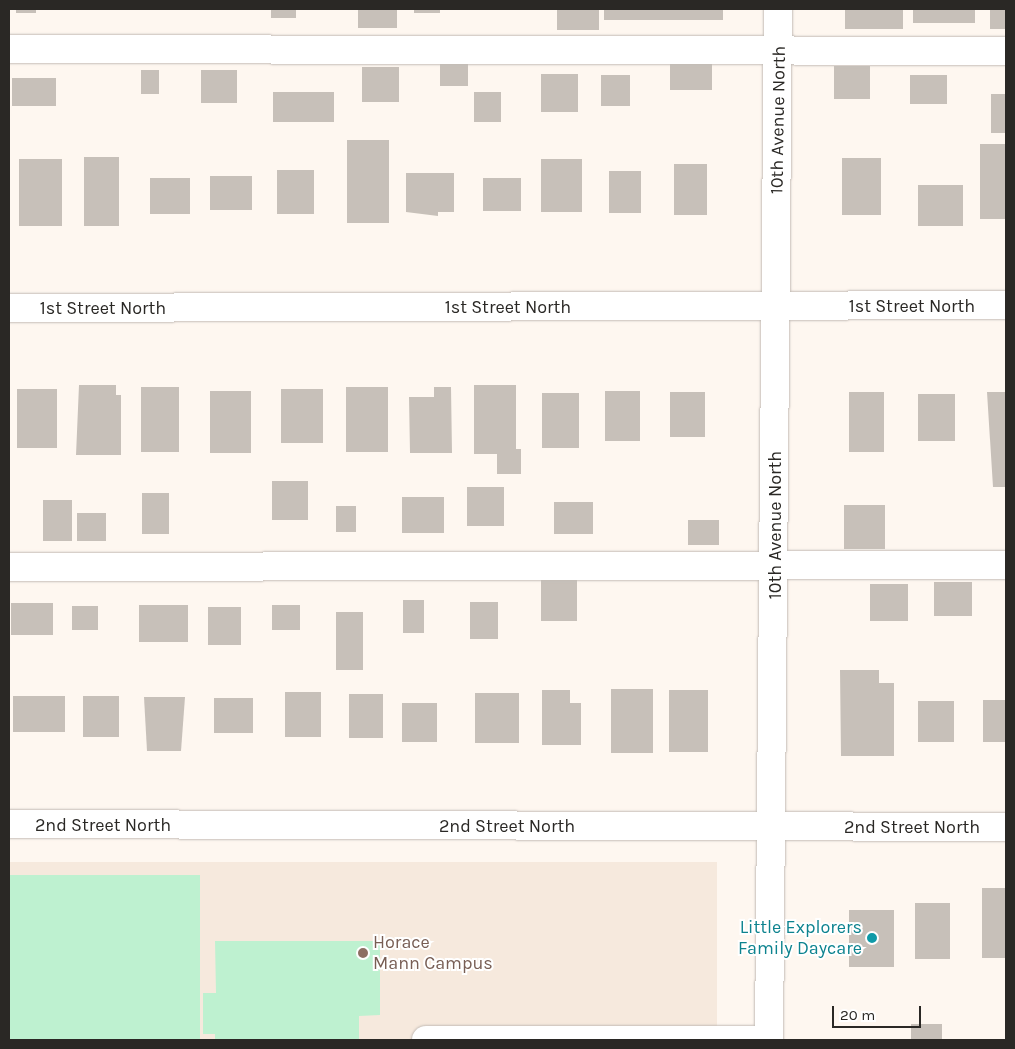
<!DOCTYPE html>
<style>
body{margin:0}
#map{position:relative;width:1015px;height:1049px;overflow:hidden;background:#fef7f0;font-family:Karla,sans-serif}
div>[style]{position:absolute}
.built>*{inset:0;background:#f6e9dd;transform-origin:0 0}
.green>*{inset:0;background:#bef1d0;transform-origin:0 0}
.building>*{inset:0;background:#c7c0b9;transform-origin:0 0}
.roads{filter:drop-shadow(0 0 1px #c2bbb5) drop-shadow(0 0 1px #c2bbb5)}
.minor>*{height:28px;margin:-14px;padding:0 14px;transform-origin:14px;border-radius:14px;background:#fff}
.dots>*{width:14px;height:14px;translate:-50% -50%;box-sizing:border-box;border:2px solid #fff;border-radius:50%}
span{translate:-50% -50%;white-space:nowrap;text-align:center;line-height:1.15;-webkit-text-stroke:4px #fff;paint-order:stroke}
.street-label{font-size:18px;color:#2a2825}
.culture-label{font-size:18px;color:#0d838f}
.right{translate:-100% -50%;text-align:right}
.education-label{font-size:18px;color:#785e54}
.left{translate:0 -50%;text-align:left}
.frame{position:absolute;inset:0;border:10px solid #2a2825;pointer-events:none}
.scale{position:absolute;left:832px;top:1006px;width:89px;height:22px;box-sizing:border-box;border:2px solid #2a2825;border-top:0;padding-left:6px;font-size:15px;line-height:18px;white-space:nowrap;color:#2a2825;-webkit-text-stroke:4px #fff;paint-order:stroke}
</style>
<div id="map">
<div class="built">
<i style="left:717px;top:862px;width:178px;height:708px;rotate:90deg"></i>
</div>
<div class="green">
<i style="left:200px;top:875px;width:165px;height:191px;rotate:90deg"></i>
<i style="clip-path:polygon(215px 941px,380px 941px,380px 1015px,359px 1016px,359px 1040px,215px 1040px,215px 1034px,203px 1034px,203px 993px,216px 993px)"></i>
</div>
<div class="building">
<i style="left:16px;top:9px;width:20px;height:4px"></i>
<i style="left:271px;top:9px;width:25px;height:9px"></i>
<i style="left:358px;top:9px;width:39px;height:19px"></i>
<i style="left:414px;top:9px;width:26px;height:4px"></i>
<i style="left:557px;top:9px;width:42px;height:21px"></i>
<i style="left:604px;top:9px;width:119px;height:11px"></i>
<i style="left:845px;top:9px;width:58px;height:20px"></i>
<i style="left:913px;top:9px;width:62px;height:14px"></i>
<i style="left:990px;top:9px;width:16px;height:20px"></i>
<i style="left:440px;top:60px;width:28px;height:26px"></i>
<i style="left:670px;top:62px;width:42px;height:28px"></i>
<i style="left:834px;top:66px;width:36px;height:33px"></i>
<i style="left:362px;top:67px;width:37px;height:35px"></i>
<i style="left:141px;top:70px;width:18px;height:24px"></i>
<i style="left:201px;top:70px;width:36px;height:33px"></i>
<i style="left:541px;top:74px;width:37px;height:38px"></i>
<i style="left:601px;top:75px;width:29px;height:31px"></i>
<i style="left:910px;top:75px;width:37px;height:29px"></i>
<i style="left:12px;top:78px;width:44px;height:28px"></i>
<i style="left:273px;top:92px;width:61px;height:30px"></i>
<i style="left:474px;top:92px;width:27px;height:30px"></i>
<i style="left:991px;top:94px;width:15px;height:39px"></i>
<i style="left:347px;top:140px;width:42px;height:83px"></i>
<i style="left:980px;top:144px;width:26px;height:75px"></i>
<i style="left:84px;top:157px;width:35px;height:69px"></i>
<i style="left:842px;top:158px;width:39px;height:57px"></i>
<i style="left:19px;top:159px;width:43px;height:67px"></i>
<i style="left:541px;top:159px;width:41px;height:53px"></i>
<i style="left:674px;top:164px;width:33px;height:51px"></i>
<i style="left:277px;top:170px;width:37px;height:44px"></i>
<i style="left:609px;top:171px;width:32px;height:42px"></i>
<i style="clip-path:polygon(406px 173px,454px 173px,454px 212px,438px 212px,438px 216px,406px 212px)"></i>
<i style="left:210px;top:176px;width:42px;height:34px"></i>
<i style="left:150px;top:178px;width:40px;height:36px"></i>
<i style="left:483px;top:178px;width:38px;height:33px"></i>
<i style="left:918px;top:185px;width:45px;height:41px"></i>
<i style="clip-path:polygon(79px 385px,116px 385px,116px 395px,121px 395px,121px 455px,76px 455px)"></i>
<i style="clip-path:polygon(474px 385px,516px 385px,516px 449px,521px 449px,521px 474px,497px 474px,497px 454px,474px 454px)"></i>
<i style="left:141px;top:387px;width:38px;height:65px"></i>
<i style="left:346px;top:387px;width:42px;height:65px"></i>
<i style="clip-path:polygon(434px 387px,451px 387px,452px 453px,410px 453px,409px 397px,434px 397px)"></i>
<i style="left:17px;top:389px;width:40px;height:59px"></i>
<i style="left:323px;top:389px;width:54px;height:42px;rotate:90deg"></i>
<i style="left:210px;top:391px;width:41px;height:62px"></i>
<i style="left:605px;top:391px;width:35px;height:50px"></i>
<i style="left:670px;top:392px;width:35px;height:45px"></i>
<i style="left:849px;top:392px;width:35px;height:60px"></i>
<i style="clip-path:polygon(987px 392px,1006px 392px,1006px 487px,993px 487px)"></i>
<i style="left:542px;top:393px;width:37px;height:55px"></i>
<i style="left:918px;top:394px;width:37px;height:47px"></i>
<i style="left:272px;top:481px;width:36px;height:39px"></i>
<i style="left:467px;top:487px;width:37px;height:39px"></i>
<i style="left:142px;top:493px;width:27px;height:41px"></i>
<i style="left:444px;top:497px;width:36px;height:42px;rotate:90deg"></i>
<i style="left:43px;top:500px;width:29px;height:41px"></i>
<i style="left:554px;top:502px;width:39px;height:32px"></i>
<i style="left:844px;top:505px;width:41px;height:44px"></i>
<i style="left:336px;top:506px;width:20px;height:26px"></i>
<i style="left:77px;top:513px;width:29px;height:28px"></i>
<i style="left:688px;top:520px;width:31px;height:25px"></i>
<i style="left:541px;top:579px;width:36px;height:42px"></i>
<i style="left:972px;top:582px;width:34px;height:38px;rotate:90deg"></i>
<i style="left:870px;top:584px;width:38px;height:37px"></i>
<i style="left:403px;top:600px;width:21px;height:33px"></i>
<i style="left:470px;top:602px;width:28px;height:37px"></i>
<i style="left:11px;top:603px;width:42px;height:32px"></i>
<i style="left:139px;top:605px;width:49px;height:37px"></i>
<i style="left:272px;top:605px;width:28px;height:25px"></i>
<i style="left:72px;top:606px;width:26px;height:24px"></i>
<i style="left:208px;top:607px;width:33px;height:38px"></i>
<i style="left:336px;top:612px;width:27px;height:58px"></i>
<i style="clip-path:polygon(840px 670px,879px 670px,879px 683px,894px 683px,894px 756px,841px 756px)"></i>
<i style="left:611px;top:689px;width:42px;height:64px"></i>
<i style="clip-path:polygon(542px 690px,570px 690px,570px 703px,581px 703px,581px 745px,542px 745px)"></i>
<i style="left:669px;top:690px;width:39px;height:62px"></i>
<i style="left:285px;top:692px;width:36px;height:45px"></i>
<i style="left:475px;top:693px;width:44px;height:50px"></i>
<i style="left:349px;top:694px;width:34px;height:44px"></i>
<i style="left:13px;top:696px;width:52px;height:36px"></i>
<i style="left:83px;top:696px;width:36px;height:41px"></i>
<i style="clip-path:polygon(144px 697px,185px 697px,181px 751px,147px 751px)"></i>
<i style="left:214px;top:698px;width:39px;height:35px"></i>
<i style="left:983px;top:700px;width:23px;height:42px"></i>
<i style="left:918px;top:701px;width:36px;height:41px"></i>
<i style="left:402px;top:703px;width:35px;height:39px"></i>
<i style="left:982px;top:888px;width:24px;height:70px"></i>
<i style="left:915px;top:903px;width:35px;height:56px"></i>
<i style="left:849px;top:910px;width:45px;height:57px"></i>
<i style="left:911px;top:1024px;width:31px;height:16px"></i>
</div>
<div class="roads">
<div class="minor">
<i style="left:9px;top:49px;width:997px;rotate:0.11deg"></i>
<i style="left:9px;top:308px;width:997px;rotate:-0.17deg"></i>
<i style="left:9px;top:567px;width:997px;rotate:-0.11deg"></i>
<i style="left:9px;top:824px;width:997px;rotate:0.17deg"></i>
<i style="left:426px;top:1040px;width:343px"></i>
<i style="left:769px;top:1040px;width:1031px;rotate:-89.5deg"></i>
</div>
</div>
<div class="dots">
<i style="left:872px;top:938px;background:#0f9aa8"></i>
<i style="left:363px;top:953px;background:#8d6e63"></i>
</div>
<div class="street-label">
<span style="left:778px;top:120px;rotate:-89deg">10th Avenue North</span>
<span style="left:912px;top:306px">1st Street North</span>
<span style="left:508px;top:307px">1st Street North</span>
<span style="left:103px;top:308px">1st Street North</span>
<span style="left:775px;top:525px;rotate:-90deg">10th Avenue North</span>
<span style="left:103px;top:825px">2nd Street North</span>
<span style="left:507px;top:826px">2nd Street North</span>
<span style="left:912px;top:827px">2nd Street North</span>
</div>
<div class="culture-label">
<span class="right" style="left:862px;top:938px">Little Explorers<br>Family Daycare</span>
</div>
<div class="education-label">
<span class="left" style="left:373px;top:953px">Horace<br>Mann Campus</span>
</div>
<div class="frame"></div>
<div class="scale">20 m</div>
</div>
